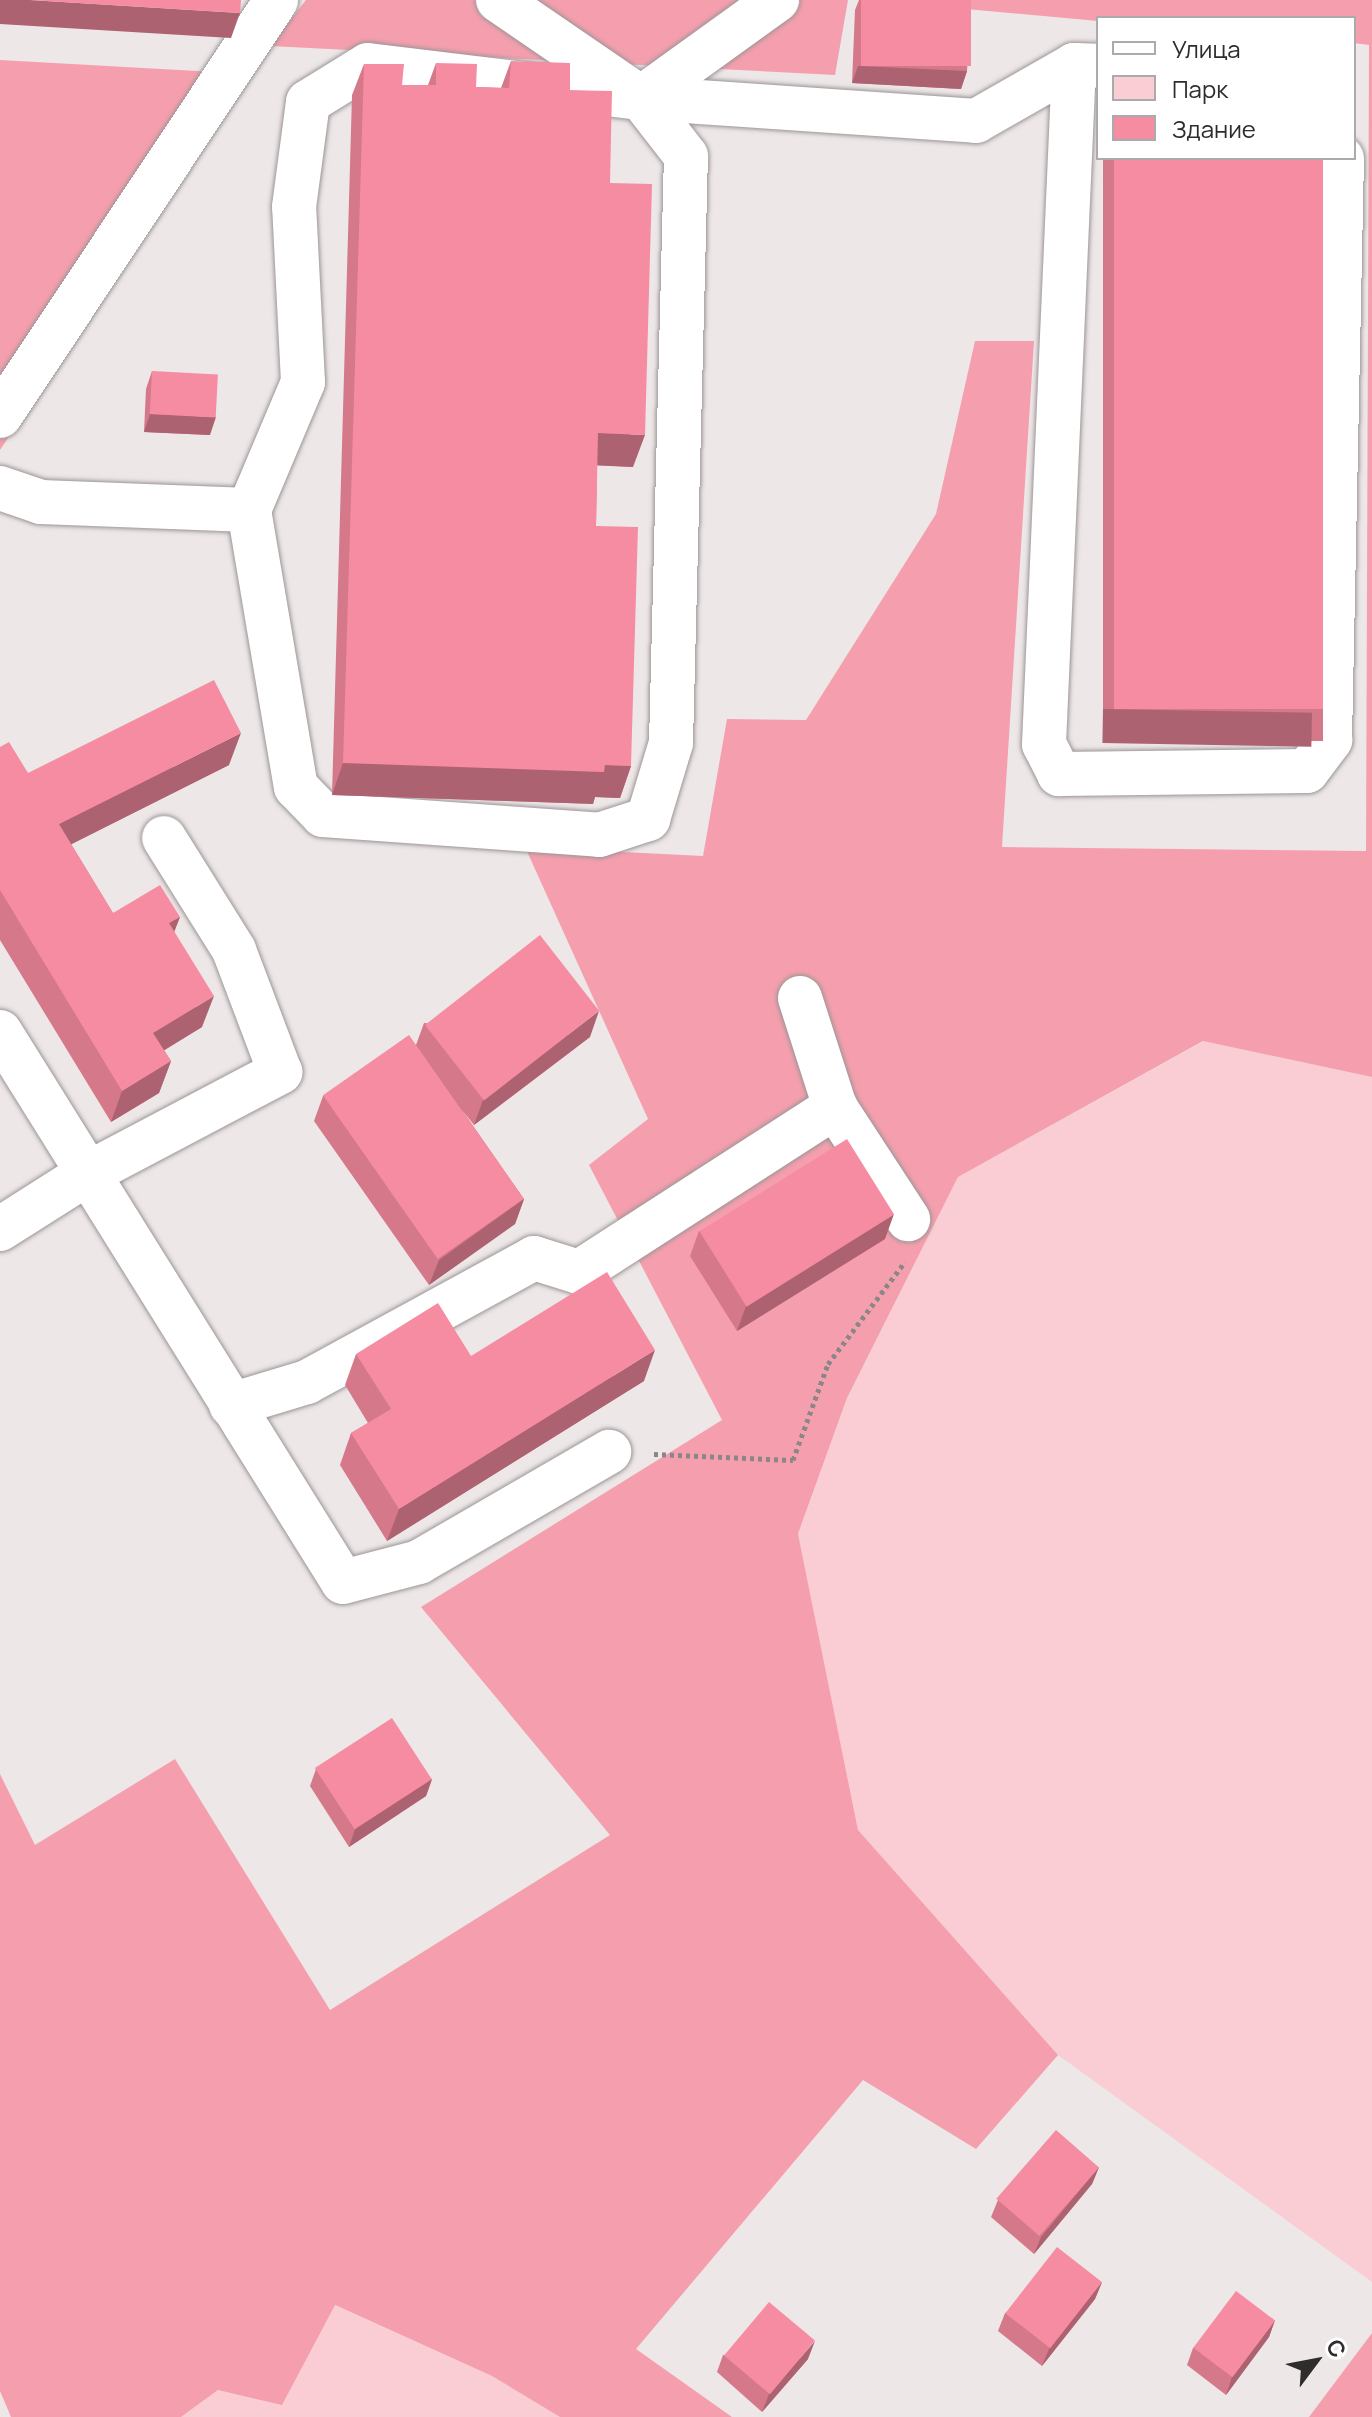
<!DOCTYPE html>
<meta charset="utf-8">
<style>
body{margin:0}
#map{position:relative;width:1372px;height:2417px;overflow:hidden;background:#eee7e7;font-family:Manrope,sans-serif}
div>[style]{position:absolute}
.green>*{inset:0;background:#facdd4}
.forest>*{inset:0;background:#f59fae}
.path>*{height:5px;margin-top:-2.5px;transform-origin:0;background:repeating-linear-gradient(90deg,#8b8687 0 4px,transparent 0 8px)}
.roads{filter:drop-shadow(0 0 2px #9c9596) drop-shadow(0 0 2px #9c9596)}
.minor>*{height:44px;margin:-22px;padding:0 22px;transform-origin:22px;border-radius:22px;background:#fff}
.wall>*{inset:0;background:#d4788a;transform-origin:0 0}
.shaded-wall>*{inset:0;background:#ac6271;transform-origin:0 0}
.building>*{inset:0;background:#f68ca1;transform-origin:0 0}
span{translate:-50% -50%;white-space:nowrap;text-align:center;line-height:1.15;-webkit-text-stroke:6px #fff;paint-order:stroke}
.legend{position:absolute;left:1096px;top:16px;width:260px;height:144px;box-sizing:border-box;background:#fff;border:2px solid #acabab;margin:0;padding:10px 14px;list-style:none;font-size:24px;color:#2f2c2d}
.legend li{display:flex;align-items:center;gap:16px;height:40px}
.legend b{width:40px;border:2px solid #acabab}
.north{position:absolute;left:1276px;top:2321px;width:80px;height:80px;-webkit-text-stroke:6px #fff;paint-order:stroke;rotate:58deg;font-size:22px;font-weight:700;line-height:32px;text-align:center;color:#2f2c2d}
.north::after{content:'';display:block;margin:auto;width:28px;height:36px;background:#2f2c2d;clip-path:polygon(50% 0,100% 100%,50% 72%,0 100%)}
</style>
<div id="map">
<div class="green">
<i style="clip-path:polygon(1204px 1041px,1372px 1077px,1372px 2282px,1058px 2055px,858px 1830px,798px 1535px,847px 1398px,958px 1177px)"></i>
<i style="clip-path:polygon(334px 2305px,492px 2376px,560px 2417px,181px 2417px,218px 2390px,282px 2404px)"></i>
</div>
<div class="forest">
<i style="clip-path:polygon(306px 0,848px 0,835px 75px,270px 46px)"></i>
<i style="clip-path:polygon(867px 0,1372px 0,1372px 1077px,1203px 1041px,958px 1177px,847px 1398px,798px 1534px,858px 1830px,1058px 2055px,976px 2149px,863px 2080px,636px 2349px,732px 2417px,560px 2417px,492px 2376px,335px 2305px,282px 2405px,218px 2390px,181px 2417px,11px 2417px,0 2391px,0 1774px,35px 1845px,175px 1759px,330px 2010px,610px 1835px,421px 1607px,722px 1420px,589px 1165px,648px 1119px,525px 847px,703px 856px,727px 719px,806px 720px,936px 514px,975px 341px,1034px 341px,1002px 847px,1366px 851px,1369px 45px,1354px 43px,1354px 18px,1098px 21px)"></i>
<i style="clip-path:polygon(0 60px,215px 72px,245px 86px,0 450px)"></i>
<i style="clip-path:polygon(1372px 2333px,1372px 2417px,1309px 2417px)"></i>
</div>
<div class="path">
<i style="left:654px;top:1454px;width:139px;rotate:2.5deg"></i>
<i style="left:793px;top:1460px;width:102px;rotate:-70deg"></i>
<i style="left:828px;top:1364px;width:128px;rotate:-53deg"></i>
</div>
<div class="roads">
<div class="minor">
<i style="left:498px;top:0;width:173px;rotate:34.4deg"></i>
<i style="left:641px;top:98px;width:336px;rotate:3.9deg"></i>
<i style="left:976px;top:121px;width:113px;rotate:-29.7deg"></i>
<i style="left:1074px;top:65px;width:24px;rotate:2deg"></i>
<i style="left:1074px;top:65px;width:680px;rotate:92.53deg"></i>
<i style="left:1044px;top:744px;width:34px;rotate:63deg"></i>
<i style="left:1059px;top:774px;width:248px;rotate:-0.7deg"></i>
<i style="left:1307px;top:771px;width:39px;rotate:-53deg"></i>
<i style="left:1330px;top:740px;width:582px;rotate:-88.82deg"></i>
<i style="left:0;top:416px;width:499px;rotate:-56.4deg"></i>
<i style="left:0;top:488px;width:43px;rotate:18.9deg"></i>
<i style="left:41px;top:502px;width:208px;rotate:2.2deg"></i>
<i style="left:249px;top:510px;width:281px;rotate:80.4deg"></i>
<i style="left:296px;top:787px;width:39px;rotate:46deg"></i>
<i style="left:323px;top:815px;width:277px;rotate:4.1deg"></i>
<i style="left:599px;top:835px;width:52px;rotate:-18.1deg"></i>
<i style="left:648px;top:819px;width:79px;rotate:-73.2deg"></i>
<i style="left:671px;top:743px;width:587px;rotate:-88.54deg"></i>
<i style="left:686px;top:156px;width:73px;rotate:-127.8deg"></i>
<i style="left:249px;top:510px;width:139px;rotate:-67.1deg"></i>
<i style="left:303px;top:382px;width:175px;rotate:-92.9deg"></i>
<i style="left:294px;top:207px;width:106px;rotate:-82.4deg"></i>
<i style="left:308px;top:102px;width:70px;rotate:-31.7deg"></i>
<i style="left:368px;top:65px;width:275px;rotate:6.9deg"></i>
<i style="left:641px;top:98px;width:168px;rotate:-35.8deg"></i>
<i style="left:800px;top:998px;width:114px;rotate:72.2deg"></i>
<i style="left:835px;top:1107px;width:134px;rotate:56.9deg"></i>
<i style="left:0;top:1032px;width:648px;rotate:58.05deg"></i>
<i style="left:343px;top:1582px;width:79px;rotate:-14.7deg"></i>
<i style="left:419px;top:1562px;width:220px;rotate:-30.1deg"></i>
<i style="left:0;top:1229px;width:101px;rotate:-32.4deg"></i>
<i style="left:85px;top:1175px;width:221px;rotate:-27.8deg"></i>
<i style="left:280px;top:1072px;width:130px;rotate:-110.7deg"></i>
<i style="left:234px;top:950px;width:132px;rotate:-122deg"></i>
<i style="left:231px;top:1405px;width:79px;rotate:-16.8deg"></i>
<i style="left:307px;top:1382px;width:259px;rotate:-28.6deg"></i>
<i style="left:534px;top:1258px;width:47px;rotate:17.3deg"></i>
<i style="left:579px;top:1272px;width:305px;rotate:-32.8deg"></i>
</div>
</div>
<div class="wall">
<i style="clip-path:polygon(859px 0,971px 0,967px 71px,961px 89px,852px 83px,855px 10px)"></i>
<i style="clip-path:polygon(511px 61px,570px 90px,610px 183px,633px 467px,597px 465px,596px 526px,631px 766px,620px 798px,595px 797px,593px 804px,332px 795px,352px 95px,364px 64px,402px 85px,428px 85px,436px 63px,476px 87px,501px 88px)"></i>
<i style="left:1103px;top:158px;width:220px;height:583px"></i>
<i style="clip-path:polygon(152px 371px,210px 435px,144px 432px,146px 389px)"></i>
<i style="clip-path:polygon(0 747px,28px 773px,229px 765px,71px 844px,113px 913px,180px 917px,174px 931px,202px 1027px,164px 1050px,171px 1061px,159px 1093px,111px 1122px,0 940px)"></i>
<i style="clip-path:polygon(424px 1023px,590px 1037px,474px 1125px,462px 1110px,524px 1199px,515px 1224px,429px 1285px,314px 1121px,323px 1096px,416px 1045px)"></i>
<i style="clip-path:polygon(699px 1231px,885px 1239px,737px 1331px,690px 1256px)"></i>
<i style="clip-path:polygon(356px 1354px,471px 1356px,644px 1381px,387px 1541px,340px 1465px,351px 1433px,368px 1423px,345px 1385px)"></i>
<i style="clip-path:polygon(316px 1769px,432px 1779px,426px 1796px,349px 1847px,310px 1786px)"></i>
<i style="clip-path:polygon(1099px 2167px,1092px 2184px,1034px 2254px,991px 2217px,998px 2200px)"></i>
<i style="clip-path:polygon(1102px 2282px,1095px 2299px,1042px 2366px,998px 2331px,1005px 2313px)"></i>
<i style="clip-path:polygon(1275px 2320px,1269px 2337px,1226px 2395px,1187px 2365px,1193px 2348px)"></i>
<i style="clip-path:polygon(723px 2355px,808px 2359px,762px 2412px,717px 2372px)"></i>
</div>
<div class="shaded-wall">
<i style="clip-path:polygon(0 0,30px 0,240px 13px,231px 38px,0 24px)"></i>
<i style="clip-path:polygon(858px 66px,967px 71px,961px 89px,852px 83px)"></i>
<i style="clip-path:polygon(150px 414px,216px 417px,210px 435px,144px 432px)"></i>
<i style="clip-path:polygon(598px 433px,645px 435px,633px 467px,587px 465px)"></i>
<i style="left:1103px;top:709px;width:209px;height:34px;rotate:1deg"></i>
<i style="clip-path:polygon(241px 733px,229px 765px,48px 856px,59px 824px)"></i>
<i style="clip-path:polygon(343px 763px,605px 765px,631px 766px,620px 798px,595px 797px,593px 804px,332px 795px)"></i>
<i style="clip-path:polygon(180px 917px,168px 948px,169px 923px)"></i>
<i style="clip-path:polygon(214px 996px,202px 1027px,142px 1064px,153px 1033px)"></i>
<i style="clip-path:polygon(599px 1011px,590px 1037px,474px 1125px,483px 1100px)"></i>
<i style="clip-path:polygon(171px 1061px,159px 1093px,111px 1122px,122px 1091px)"></i>
<i style="clip-path:polygon(524px 1199px,515px 1224px,429px 1285px,439px 1260px)"></i>
<i style="clip-path:polygon(894px 1214px,885px 1239px,737px 1331px,746px 1306px)"></i>
<i style="clip-path:polygon(655px 1350px,644px 1381px,387px 1541px,399px 1509px)"></i>
<i style="clip-path:polygon(432px 1779px,426px 1796px,349px 1847px,355px 1829px)"></i>
<i style="clip-path:polygon(1099px 2167px,1092px 2184px,1034px 2254px,1041px 2237px)"></i>
<i style="clip-path:polygon(1102px 2282px,1095px 2299px,1042px 2366px,1049px 2349px)"></i>
<i style="clip-path:polygon(1275px 2320px,1269px 2337px,1226px 2395px,1232px 2377px)"></i>
<i style="clip-path:polygon(815px 2341px,808px 2359px,762px 2412px,769px 2394px)"></i>
</div>
<div class="building">
<i style="clip-path:polygon(30px 0,241px 0,240px 13px)"></i>
<i style="left:861px;top:0;width:110px;height:66px"></i>
<i style="clip-path:polygon(511px 61px,570px 63px,570px 90px,612px 91px,610px 183px,652px 184px,645px 435px,598px 433px,596px 526px,638px 527px,631px 766px,605px 765px,604px 772px,343px 763px,364px 64px,404px 64px,402px 85px,436px 85px,436px 63px,477px 64px,476px 87px,509px 88px)"></i>
<i style="left:1114px;top:158px;width:209px;height:551px"></i>
<i style="left:152px;top:371px;width:66px;height:43px;rotate:3deg"></i>
<i style="clip-path:polygon(214px 680px,241px 733px,59px 824px,113px 913px,160px 885px,180px 917px,169px 923px,214px 996px,153px 1033px,171px 1061px,122px 1091px,0 890px,0 747px,9px 742px,28px 773px)"></i>
<i style="left:540px;top:935px;width:96px;height:146px;rotate:52deg"></i>
<i style="left:409px;top:1035px;width:200px;height:105px;rotate:55deg"></i>
<i style="left:847px;top:1139px;width:89px;height:174px;rotate:58deg"></i>
<i style="clip-path:polygon(607px 1272px,655px 1350px,399px 1509px,351px 1433px,391px 1409px,356px 1354px,438px 1303px,471px 1356px)"></i>
<i style="left:392px;top:1718px;width:73px;height:92px;rotate:57deg"></i>
<i style="left:1056px;top:2130px;width:57px;height:91px;rotate:41deg"></i>
<i style="left:1057px;top:2247px;width:57px;height:84px;rotate:38deg"></i>
<i style="left:1236px;top:2291px;width:49px;height:71px;rotate:37deg"></i>
<i style="left:769px;top:2302px;width:60px;height:70px;rotate:40deg"></i>
</div>
<ul class="legend">
<li><b style="height:10px;background:#fff"></b>Улица</li>
<li><b style="height:22px;background:#facdd4"></b>Парк</li>
<li><b style="height:22px;background:#f68ca1"></b>Здание</li>
</ul>
<div class="north">С</div>
</div>
